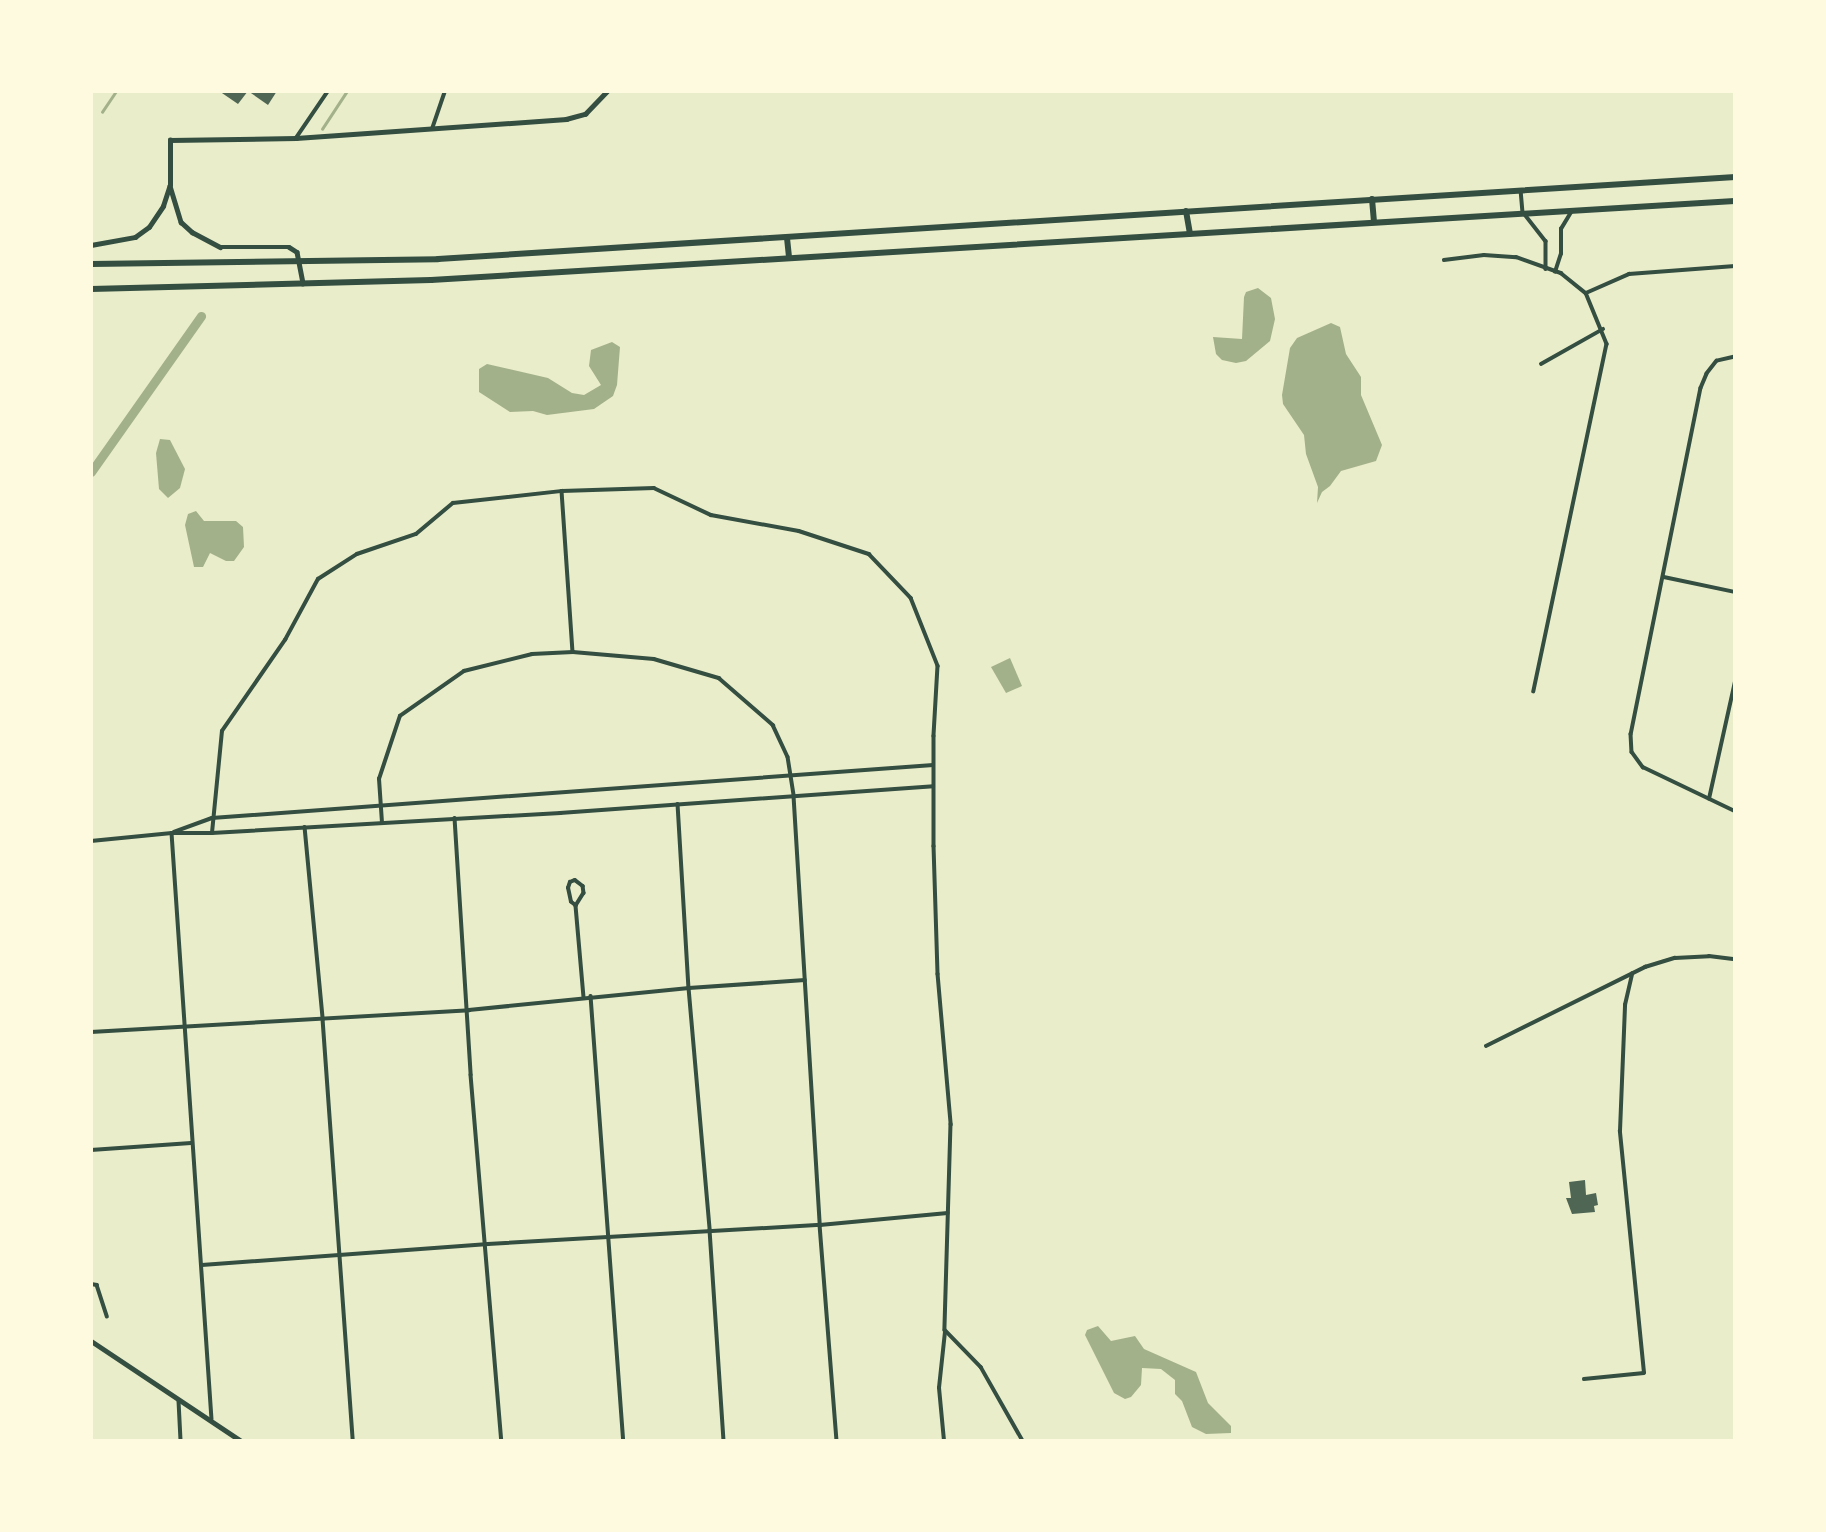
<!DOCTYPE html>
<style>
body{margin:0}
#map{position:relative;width:1826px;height:1532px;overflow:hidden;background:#e9edc9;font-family:"Fira Sans",sans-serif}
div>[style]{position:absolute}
.water>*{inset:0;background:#a3b18a}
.stream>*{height:2.5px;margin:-1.25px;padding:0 1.25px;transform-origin:1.25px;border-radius:1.25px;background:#a3b18a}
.canal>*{height:9px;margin:-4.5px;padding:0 4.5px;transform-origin:4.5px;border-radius:4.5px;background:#a3b18a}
.building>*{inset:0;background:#4f6655}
.minor>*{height:3.5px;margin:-1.75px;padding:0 1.75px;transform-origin:1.75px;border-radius:1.75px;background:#344e41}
.tertiary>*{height:4.5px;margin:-2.25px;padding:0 2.25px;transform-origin:2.25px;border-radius:2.25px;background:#344e41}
.secondary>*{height:5px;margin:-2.5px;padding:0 2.5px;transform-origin:2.5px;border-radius:2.5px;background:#344e41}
.trunk>*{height:6px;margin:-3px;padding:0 3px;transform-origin:3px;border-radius:3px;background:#344e41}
span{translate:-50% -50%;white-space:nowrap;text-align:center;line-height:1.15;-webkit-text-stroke:7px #fefae0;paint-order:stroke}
.frame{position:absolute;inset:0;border:93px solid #fefae0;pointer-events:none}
</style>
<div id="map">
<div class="water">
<i style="clip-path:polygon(1258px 288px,1271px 298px,1275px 319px,1270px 341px,1246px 361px,1236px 363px,1222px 360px,1216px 354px,1213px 337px,1242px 339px,1244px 297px,1246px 292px)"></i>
<i style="clip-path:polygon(1331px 323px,1340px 327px,1346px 354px,1361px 377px,1361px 395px,1382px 445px,1376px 461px,1341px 471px,1330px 486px,1322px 492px,1317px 503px,1318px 487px,1306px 454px,1304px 435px,1283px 404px,1282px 395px,1290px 348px,1297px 338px)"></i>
<i style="clip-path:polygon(612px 342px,620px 347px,617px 385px,613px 396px,594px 409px,547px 415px,533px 411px,510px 412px,479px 392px,479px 369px,487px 364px,548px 378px,572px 393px,584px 395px,601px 385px,589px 366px,591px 350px)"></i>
<i style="clip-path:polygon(160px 439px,170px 440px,185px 469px,180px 488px,168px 498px,159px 489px,156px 453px)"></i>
<i style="clip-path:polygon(196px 511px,204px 521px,236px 521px,243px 527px,244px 547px,234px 561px,226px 561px,210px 553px,203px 567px,194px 567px,185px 525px,188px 514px)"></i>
<i style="clip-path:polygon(1010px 658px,1022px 686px,1006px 693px,991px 667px)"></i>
<i style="clip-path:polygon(1098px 1326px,1111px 1341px,1135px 1336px,1144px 1349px,1196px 1372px,1208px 1403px,1231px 1426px,1231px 1433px,1206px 1434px,1192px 1427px,1182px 1401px,1175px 1394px,1175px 1380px,1161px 1369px,1142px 1368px,1141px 1385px,1131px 1397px,1125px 1399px,1114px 1393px,1085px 1335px,1087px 1330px)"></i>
</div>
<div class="stream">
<i style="left:102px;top:112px;width:25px;rotate:-56deg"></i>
<i style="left:322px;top:129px;width:45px;rotate:-56.7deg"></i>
</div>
<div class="canal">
<i style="left:91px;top:472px;width:191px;rotate:-54.8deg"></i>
</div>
<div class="building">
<i style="clip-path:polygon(219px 91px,248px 91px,238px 104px)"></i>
<i style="clip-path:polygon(248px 91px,277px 91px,268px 105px)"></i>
<i style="clip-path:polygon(1585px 1180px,1586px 1195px,1596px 1193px,1598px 1205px,1594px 1206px,1595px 1212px,1572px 1214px,1566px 1198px,1571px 1198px,1569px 1182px)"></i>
</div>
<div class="minor">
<i style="left:432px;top:129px;width:40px;rotate:-71.1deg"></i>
<i style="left:296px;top:138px;width:57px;rotate:-55.8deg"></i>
<i style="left:1521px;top:190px;width:22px;rotate:85deg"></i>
<i style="left:1523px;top:212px;width:37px;rotate:52deg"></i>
<i style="left:1546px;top:241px;width:28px;rotate:90deg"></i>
<i style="left:1444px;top:260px;width:40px;rotate:-7.1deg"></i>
<i style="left:1484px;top:255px;width:32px;rotate:4deg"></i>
<i style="left:1516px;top:257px;width:48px;rotate:19.6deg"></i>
<i style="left:1561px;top:273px;width:32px;rotate:39deg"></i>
<i style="left:1586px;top:293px;width:55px;rotate:67.6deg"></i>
<i style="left:1607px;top:344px;width:355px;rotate:101.9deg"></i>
<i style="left:1555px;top:272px;width:19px;rotate:-72deg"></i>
<i style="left:1561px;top:254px;width:25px;rotate:-90deg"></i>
<i style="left:1561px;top:229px;width:21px;rotate:-59deg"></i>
<i style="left:1586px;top:293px;width:47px;rotate:-23.8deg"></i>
<i style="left:1629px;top:274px;width:106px;rotate:-4.3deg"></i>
<i style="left:1735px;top:357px;width:18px;rotate:167deg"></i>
<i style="left:1717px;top:361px;width:16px;rotate:128deg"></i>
<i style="left:1707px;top:374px;width:15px;rotate:113deg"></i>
<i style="left:1701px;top:388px;width:353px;rotate:101.4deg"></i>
<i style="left:1631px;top:734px;width:18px;rotate:87deg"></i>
<i style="left:1632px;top:752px;width:19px;rotate:54deg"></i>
<i style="left:1643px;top:767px;width:102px;rotate:25.6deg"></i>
<i style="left:1541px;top:364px;width:71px;rotate:-29.4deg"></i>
<i style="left:562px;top:491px;width:161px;rotate:86.1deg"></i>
<i style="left:1664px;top:577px;width:73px;rotate:11.9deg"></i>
<i style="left:1709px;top:799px;width:120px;rotate:-77.5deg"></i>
<i style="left:678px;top:804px;width:184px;rotate:86.6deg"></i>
<i style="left:689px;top:988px;width:243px;rotate:85deg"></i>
<i style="left:710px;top:1230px;width:211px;rotate:86.2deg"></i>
<i style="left:455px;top:818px;width:257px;rotate:86.4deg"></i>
<i style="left:471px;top:1075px;width:367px;rotate:85.2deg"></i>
<i style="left:382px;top:823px;width:44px;rotate:-93.9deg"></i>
<i style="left:379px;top:779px;width:66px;rotate:-71.6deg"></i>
<i style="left:400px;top:716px;width:78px;rotate:-35.1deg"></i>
<i style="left:464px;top:671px;width:70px;rotate:-14deg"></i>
<i style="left:532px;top:654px;width:41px;rotate:-2.8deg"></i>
<i style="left:573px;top:652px;width:81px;rotate:4.9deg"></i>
<i style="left:654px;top:659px;width:68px;rotate:16.3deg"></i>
<i style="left:719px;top:678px;width:72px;rotate:41deg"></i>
<i style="left:773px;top:725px;width:35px;rotate:65deg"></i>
<i style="left:788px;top:757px;width:39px;rotate:81deg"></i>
<i style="left:794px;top:796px;width:430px;rotate:86.5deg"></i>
<i style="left:820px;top:1225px;width:217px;rotate:85.5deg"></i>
<i style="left:305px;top:827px;width:193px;rotate:84.6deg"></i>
<i style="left:323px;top:1019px;width:423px;rotate:85.9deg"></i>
<i style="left:174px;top:832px;width:40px;rotate:-20.2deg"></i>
<i style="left:212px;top:818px;width:723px;rotate:-4.2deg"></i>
<i style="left:172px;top:833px;width:587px;rotate:86.1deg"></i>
<i style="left:212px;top:833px;width:102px;rotate:-84.4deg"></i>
<i style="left:222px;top:731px;width:111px;rotate:-55.3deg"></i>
<i style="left:285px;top:640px;width:69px;rotate:-61.6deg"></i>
<i style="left:318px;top:579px;width:46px;rotate:-32.7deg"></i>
<i style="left:357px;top:554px;width:62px;rotate:-18.7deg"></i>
<i style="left:416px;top:534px;width:48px;rotate:-40deg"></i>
<i style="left:453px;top:503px;width:110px;rotate:-6.3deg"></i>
<i style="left:562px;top:491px;width:92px;rotate:-1.9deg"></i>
<i style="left:654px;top:488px;width:63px;rotate:25.3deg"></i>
<i style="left:711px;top:515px;width:89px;rotate:10.3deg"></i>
<i style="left:799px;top:531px;width:74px;rotate:18.2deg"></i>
<i style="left:869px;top:554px;width:61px;rotate:46.3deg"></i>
<i style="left:911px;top:598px;width:73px;rotate:68.3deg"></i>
<i style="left:938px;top:666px;width:70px;rotate:93.3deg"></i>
<i style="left:934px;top:736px;width:110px;rotate:90deg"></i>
<i style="left:934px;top:846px;width:128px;rotate:88.2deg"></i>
<i style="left:938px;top:974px;width:151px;rotate:85deg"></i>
<i style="left:951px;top:1124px;width:206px;rotate:91.7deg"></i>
<i style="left:945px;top:1330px;width:52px;rotate:45.8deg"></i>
<i style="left:981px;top:1367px;width:85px;rotate:60.4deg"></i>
<i style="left:91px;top:841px;width:81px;rotate:-5.6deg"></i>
<i style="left:172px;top:833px;width:40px"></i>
<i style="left:212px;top:833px;width:349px;rotate:-3.3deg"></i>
<i style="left:560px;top:813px;width:374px;rotate:-4.1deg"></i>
<i style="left:576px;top:906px;width:6px;rotate:-141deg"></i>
<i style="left:571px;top:902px;width:14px;rotate:-102deg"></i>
<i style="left:568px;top:888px;width:6px;rotate:-72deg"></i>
<i style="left:570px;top:882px;width:5px;rotate:-22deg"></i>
<i style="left:575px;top:880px;width:10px;rotate:37deg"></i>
<i style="left:583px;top:886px;width:7px;rotate:82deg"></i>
<i style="left:584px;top:893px;width:15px;rotate:122deg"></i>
<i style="left:576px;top:906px;width:91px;rotate:85deg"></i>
<i style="left:591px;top:996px;width:446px;rotate:85.8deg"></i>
<i style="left:91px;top:1032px;width:379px;rotate:-3.3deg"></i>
<i style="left:469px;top:1010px;width:221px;rotate:-5.7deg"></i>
<i style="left:689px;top:988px;width:116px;rotate:-3.9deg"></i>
<i style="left:1486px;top:1046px;width:178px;rotate:-26.4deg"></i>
<i style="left:1645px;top:967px;width:31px;rotate:-17deg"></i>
<i style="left:1675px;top:958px;width:34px;rotate:-3deg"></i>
<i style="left:1709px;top:956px;width:26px;rotate:7deg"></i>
<i style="left:91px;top:1150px;width:100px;rotate:-4deg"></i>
<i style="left:202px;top:1265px;width:287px;rotate:-4.2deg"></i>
<i style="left:488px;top:1244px;width:333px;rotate:-3.3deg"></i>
<i style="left:820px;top:1225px;width:128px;rotate:-5.4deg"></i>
<i style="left:91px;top:1284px;width:6px;rotate:9deg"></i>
<i style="left:97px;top:1285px;width:33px;rotate:72deg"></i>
<i style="left:1584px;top:1379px;width:60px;rotate:-5.7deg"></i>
<i style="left:1644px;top:1373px;width:243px;rotate:-95.7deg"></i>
<i style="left:1620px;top:1131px;width:126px;rotate:-87.7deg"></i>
<i style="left:1625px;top:1005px;width:32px;rotate:-77deg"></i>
<i style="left:179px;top:1401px;width:40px;rotate:87.1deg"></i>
<i style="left:944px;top:1441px;width:53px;rotate:-95.4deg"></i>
<i style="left:939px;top:1388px;width:56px;rotate:-83.9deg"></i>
</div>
<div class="tertiary">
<i style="left:170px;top:186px;width:38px;rotate:73deg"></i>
<i style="left:181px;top:222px;width:15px;rotate:42deg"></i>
<i style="left:192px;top:232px;width:32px;rotate:28deg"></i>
<i style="left:220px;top:247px;width:69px"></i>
<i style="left:289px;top:247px;width:9px;rotate:32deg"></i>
<i style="left:297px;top:252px;width:32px;rotate:79deg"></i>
<i style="left:91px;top:245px;width:45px;rotate:-10.3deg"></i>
<i style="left:135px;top:237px;width:17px;rotate:-36deg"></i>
<i style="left:149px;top:227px;width:25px;rotate:-56deg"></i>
<i style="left:163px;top:206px;width:22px;rotate:-72deg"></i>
<i style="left:170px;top:185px;width:45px;rotate:-90deg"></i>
<i style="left:170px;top:140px;width:126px;rotate:-0.9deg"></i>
<i style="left:296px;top:138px;width:271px;rotate:-4deg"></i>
<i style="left:566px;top:119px;width:20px;rotate:-15deg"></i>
<i style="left:585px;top:114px;width:32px;rotate:-46deg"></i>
</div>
<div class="secondary">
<i style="left:91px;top:1341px;width:180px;rotate:33.7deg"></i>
</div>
<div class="trunk">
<i style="left:1372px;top:199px;width:23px;rotate:85deg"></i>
<i style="left:1186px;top:211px;width:23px;rotate:80deg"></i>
<i style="left:787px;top:238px;width:20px;rotate:84deg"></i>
<i style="left:91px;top:264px;width:347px;rotate:-0.8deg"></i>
<i style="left:438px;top:259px;width:1300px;rotate:-3.62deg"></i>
<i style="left:91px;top:289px;width:340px;rotate:-1.5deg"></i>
<i style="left:431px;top:280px;width:1306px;rotate:-3.47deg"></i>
</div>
<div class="frame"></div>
</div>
